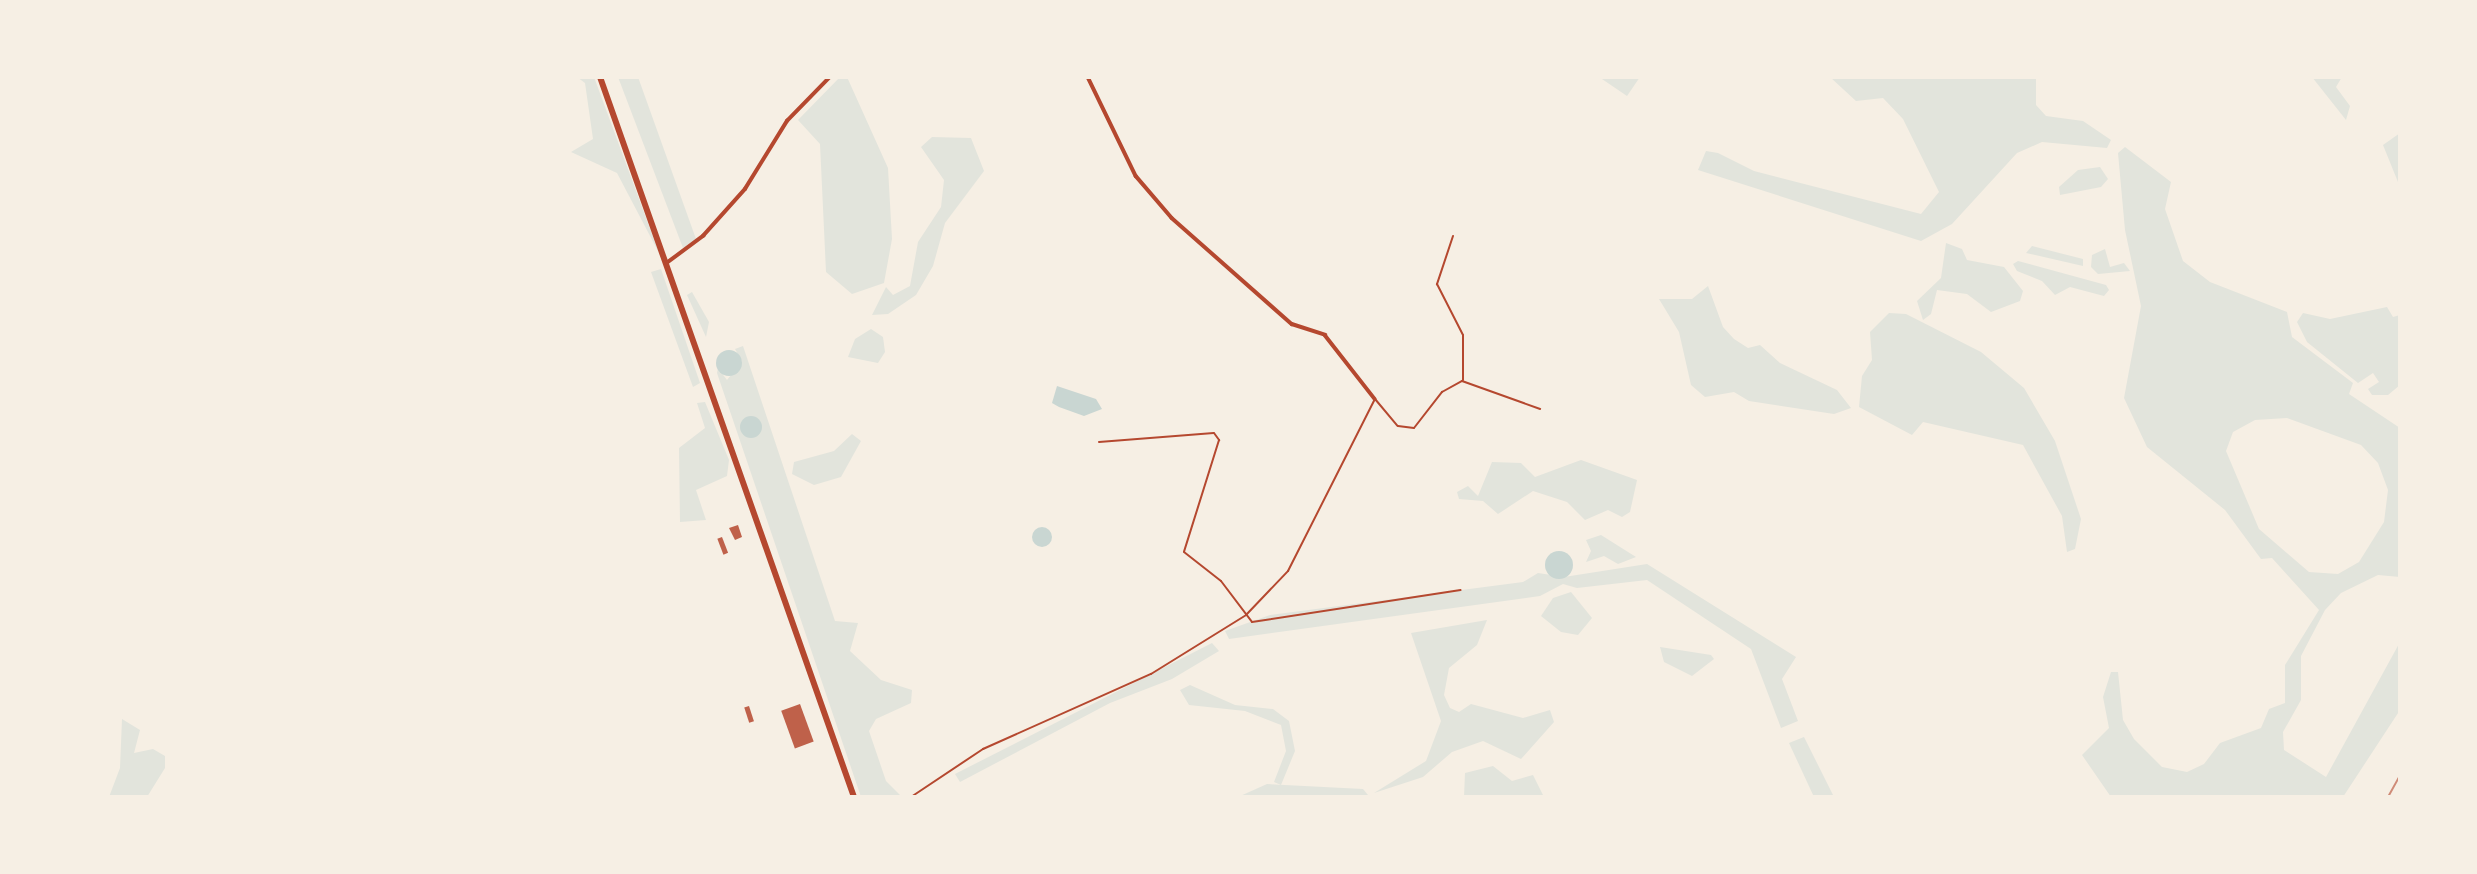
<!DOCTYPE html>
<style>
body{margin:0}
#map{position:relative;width:2477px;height:874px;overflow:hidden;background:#f6efe4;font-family:Commissioner,sans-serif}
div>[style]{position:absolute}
.green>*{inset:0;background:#e2e4dc}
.water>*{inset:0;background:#c9d6d2}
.round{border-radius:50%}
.building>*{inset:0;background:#bf614a;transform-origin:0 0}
.service>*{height:2px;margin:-1px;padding:0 1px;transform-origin:1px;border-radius:1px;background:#b5482f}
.minor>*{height:3.5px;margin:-1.75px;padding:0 1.75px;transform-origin:1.75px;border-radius:1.75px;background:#b5482f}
.primary>*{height:6px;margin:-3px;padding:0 3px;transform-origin:3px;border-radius:3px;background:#b5482f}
.rail>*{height:2px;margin:-1px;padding:0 1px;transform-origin:1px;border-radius:1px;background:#cf8b77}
span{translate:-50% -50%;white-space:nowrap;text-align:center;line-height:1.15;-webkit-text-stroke:7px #f6efe4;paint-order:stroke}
.frame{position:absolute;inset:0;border:79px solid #f6efe4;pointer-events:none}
</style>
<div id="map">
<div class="green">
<i style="clip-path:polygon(577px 77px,594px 77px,659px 253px,617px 173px,571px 152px,593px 139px,585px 83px)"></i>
<i style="clip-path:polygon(618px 77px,638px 77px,696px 239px,683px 248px)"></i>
<i style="clip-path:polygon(840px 77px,847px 77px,888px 168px,892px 239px,884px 283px,852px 294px,826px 272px,820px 144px,798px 120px)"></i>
<i style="clip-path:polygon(1599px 77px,1640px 77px,1627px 96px)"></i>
<i style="clip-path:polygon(1830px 77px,2036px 77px,2036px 105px,2046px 116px,2083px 121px,2111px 140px,2107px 148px,2042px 142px,2017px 153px,1952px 224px,1921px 241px,1698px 170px,1706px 151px,1718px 153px,1754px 171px,1921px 214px,1939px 192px,1903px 119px,1883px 98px,1856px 101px)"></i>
<i style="clip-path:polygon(2312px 77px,2342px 77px,2336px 87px,2350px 106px,2346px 120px)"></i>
<i style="clip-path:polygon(2400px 133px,2400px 187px,2383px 145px)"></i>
<i style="clip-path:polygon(932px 137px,971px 138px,984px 171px,945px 223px,933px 266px,916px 295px,888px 314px,872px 315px,886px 287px,893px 295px,910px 286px,918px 242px,941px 207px,944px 180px,921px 147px)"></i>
<i style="clip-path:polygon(evenodd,2125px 147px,2171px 182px,2165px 209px,2183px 261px,2210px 282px,2287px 312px,2292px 337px,2353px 383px,2349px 394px,2400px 428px,2400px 577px,2378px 575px,2341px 593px,2325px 610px,2301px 656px,2301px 700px,2283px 732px,2284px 750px,2326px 777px,2400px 642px,2400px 710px,2343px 797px,2111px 797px,2082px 755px,2109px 728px,2103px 697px,2111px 672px,2118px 672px,2123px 720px,2134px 739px,2162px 767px,2187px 772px,2204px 764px,2220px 743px,2261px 728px,2269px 709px,2285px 703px,2285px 665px,2319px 610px,2272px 558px,2261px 559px,2225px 510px,2147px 447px,2124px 398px,2141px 306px,2125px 230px,2118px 153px,2125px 147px,2287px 418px,2361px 445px,2378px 463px,2388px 490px,2384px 522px,2359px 562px,2338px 574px,2309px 572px,2259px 529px,2226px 451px,2233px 432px,2255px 420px,2287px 418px)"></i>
<i style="clip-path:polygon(2100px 167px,2108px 179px,2101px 187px,2060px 195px,2059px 187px,2078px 170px)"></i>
<i style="clip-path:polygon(1946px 243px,1962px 249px,1967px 260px,2004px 267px,2023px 291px,2020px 301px,1991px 312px,1967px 294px,1937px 290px,1931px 314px,1923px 320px,1917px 301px,1941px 278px)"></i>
<i style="clip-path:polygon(2032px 246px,2083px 259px,2083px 266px,2026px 253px)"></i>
<i style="clip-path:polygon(2105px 249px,2110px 267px,2124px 263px,2130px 271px,2098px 274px,2091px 267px,2092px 255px)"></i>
<i style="clip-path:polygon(2018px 261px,2106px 285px,2109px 290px,2104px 296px,2070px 287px,2055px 295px,2042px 281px,2017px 271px,2013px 264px)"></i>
<i style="clip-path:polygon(661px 269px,700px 383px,693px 387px,651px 272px)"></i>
<i style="clip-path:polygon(1708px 286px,1723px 327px,1734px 339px,1748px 348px,1760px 345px,1780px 363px,1837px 390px,1851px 408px,1834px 414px,1749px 401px,1734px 392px,1705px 397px,1691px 385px,1679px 332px,1659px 299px,1692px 299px)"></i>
<i style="clip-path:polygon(692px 292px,709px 322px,706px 337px,687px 295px)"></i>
<i style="clip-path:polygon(2387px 307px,2393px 317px,2400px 315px,2400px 385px,2388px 395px,2372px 395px,2368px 389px,2379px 382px,2373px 373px,2358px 383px,2307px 342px,2297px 322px,2303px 313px,2330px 319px)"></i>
<i style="clip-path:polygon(1889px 313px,1906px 314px,1981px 352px,2024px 388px,2055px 441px,2081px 519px,2075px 549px,2067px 552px,2062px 516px,2023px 445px,1923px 422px,1912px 435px,1859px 407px,1862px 376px,1872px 360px,1870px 332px)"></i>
<i style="clip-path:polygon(871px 329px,883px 337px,885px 352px,878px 363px,848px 357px,855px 339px)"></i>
<i style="clip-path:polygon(743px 346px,835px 621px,858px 623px,850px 651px,881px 680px,912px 690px,911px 703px,876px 719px,869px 731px,886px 781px,902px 797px,861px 797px,717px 373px,718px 368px,727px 380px,742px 361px,735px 349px)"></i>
<i style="clip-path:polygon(705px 402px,729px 460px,727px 476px,696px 490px,706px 520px,680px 522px,679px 448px,705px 428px,697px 403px)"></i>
<i style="clip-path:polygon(852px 434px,861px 441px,841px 477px,814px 485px,792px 474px,794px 462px,834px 451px)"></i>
<i style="clip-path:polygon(1581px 460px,1637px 480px,1630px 512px,1622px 517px,1608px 510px,1585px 520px,1567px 502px,1533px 491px,1498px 514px,1483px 501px,1459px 499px,1457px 492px,1468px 486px,1478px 496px,1492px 462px,1521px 463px,1535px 477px)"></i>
<i style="clip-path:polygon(1601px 535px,1636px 557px,1618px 564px,1604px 556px,1586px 562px,1591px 551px,1586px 540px)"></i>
<i style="clip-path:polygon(1647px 564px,1796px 657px,1782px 679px,1798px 721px,1781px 728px,1751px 649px,1647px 580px,1577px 588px,1563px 584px,1540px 596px,1229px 639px,1225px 631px,1270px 615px,1523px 582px,1538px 573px,1564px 577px)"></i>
<i style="clip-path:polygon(1571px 592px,1592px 618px,1578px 635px,1561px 632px,1541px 616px,1553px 598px)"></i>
<i style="clip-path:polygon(1487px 620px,1477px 645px,1449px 668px,1444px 695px,1450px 708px,1459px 712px,1471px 704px,1523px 718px,1550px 710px,1554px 722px,1521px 759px,1483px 741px,1452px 752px,1423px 777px,1374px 793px,1426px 761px,1441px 721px,1411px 633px)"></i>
<i style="clip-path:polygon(1212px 643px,1219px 651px,1172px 679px,1110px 703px,960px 782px,955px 774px)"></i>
<i style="clip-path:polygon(1660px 647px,1711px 655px,1714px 659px,1692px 676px,1664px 662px)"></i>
<i style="clip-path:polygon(1190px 685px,1235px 705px,1273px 709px,1289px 721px,1295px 751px,1281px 785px,1274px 782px,1286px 751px,1281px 725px,1245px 711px,1189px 705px,1180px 690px)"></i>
<i style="clip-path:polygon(122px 719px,140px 730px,134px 753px,153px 749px,165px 756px,165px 768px,147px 797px,109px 797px,120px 768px)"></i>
<i style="clip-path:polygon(1804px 737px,1834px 797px,1814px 797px,1789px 743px)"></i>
<i style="clip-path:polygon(1493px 766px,1512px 781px,1533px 775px,1544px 797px,1464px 797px,1465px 773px)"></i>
<i style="clip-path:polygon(1267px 784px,1363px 789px,1368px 795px,1238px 797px)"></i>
</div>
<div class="water">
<i class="round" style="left:716px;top:350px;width:26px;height:26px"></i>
<i style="clip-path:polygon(1057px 386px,1096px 399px,1102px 409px,1084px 416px,1059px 407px,1052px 403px)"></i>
<i class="round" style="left:740px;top:416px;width:22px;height:22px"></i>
<i class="round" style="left:1032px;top:527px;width:20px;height:20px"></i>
<i class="round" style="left:1545px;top:551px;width:28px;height:28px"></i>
</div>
<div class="building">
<i style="clip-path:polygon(738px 525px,742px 537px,735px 540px,729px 528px)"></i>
<i style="left:722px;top:537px;width:17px;height:5px;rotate:69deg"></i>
<i style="left:800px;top:704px;width:40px;height:20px;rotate:70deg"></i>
<i style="left:749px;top:706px;width:16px;height:5px;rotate:72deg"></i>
</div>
<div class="service">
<i style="left:1453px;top:236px;width:51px;rotate:108.4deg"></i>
<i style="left:1437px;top:284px;width:57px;rotate:63deg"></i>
<i style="left:1463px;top:335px;width:45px;rotate:90deg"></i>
<i style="left:1099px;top:442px;width:115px;rotate:-4.5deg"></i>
<i style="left:1214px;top:433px;width:9px;rotate:54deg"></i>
<i style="left:1219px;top:440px;width:117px;rotate:107.4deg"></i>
<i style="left:1184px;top:552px;width:47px;rotate:38.1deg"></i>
<i style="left:1221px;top:581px;width:51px;rotate:52.9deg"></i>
<i style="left:1252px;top:622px;width:211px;rotate:-8.7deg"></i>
<i style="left:911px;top:797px;width:87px;rotate:-33.7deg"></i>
<i style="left:983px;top:749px;width:184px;rotate:-24.1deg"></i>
<i style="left:1151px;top:674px;width:112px;rotate:-31.8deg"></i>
<i style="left:1246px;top:615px;width:61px;rotate:-46.3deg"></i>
<i style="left:1288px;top:571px;width:193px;rotate:-63.2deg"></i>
<i style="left:1375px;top:399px;width:35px;rotate:50deg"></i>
<i style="left:1398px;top:426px;width:16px;rotate:7deg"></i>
<i style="left:1414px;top:428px;width:46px;rotate:-52.1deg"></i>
<i style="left:1442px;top:392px;width:23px;rotate:-29deg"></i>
<i style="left:1462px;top:381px;width:83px;rotate:19.7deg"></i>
</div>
<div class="minor">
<i style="left:1088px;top:77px;width:110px;rotate:64.1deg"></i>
<i style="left:1136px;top:176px;width:55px;rotate:49.4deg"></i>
<i style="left:1172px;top:218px;width:160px;rotate:41.5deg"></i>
<i style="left:1292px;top:324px;width:35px;rotate:18deg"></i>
<i style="left:1325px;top:335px;width:81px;rotate:52deg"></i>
<i style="left:668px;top:262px;width:44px;rotate:-36.6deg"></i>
<i style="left:703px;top:236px;width:63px;rotate:-48.2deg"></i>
<i style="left:745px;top:189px;width:80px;rotate:-58.3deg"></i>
<i style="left:787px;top:121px;width:62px;rotate:-45.7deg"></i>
</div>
<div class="primary">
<i style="left:600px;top:77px;width:763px;rotate:70.57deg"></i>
</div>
<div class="rail">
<i style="left:2388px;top:797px;width:25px;rotate:-61deg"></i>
</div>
<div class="frame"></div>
</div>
